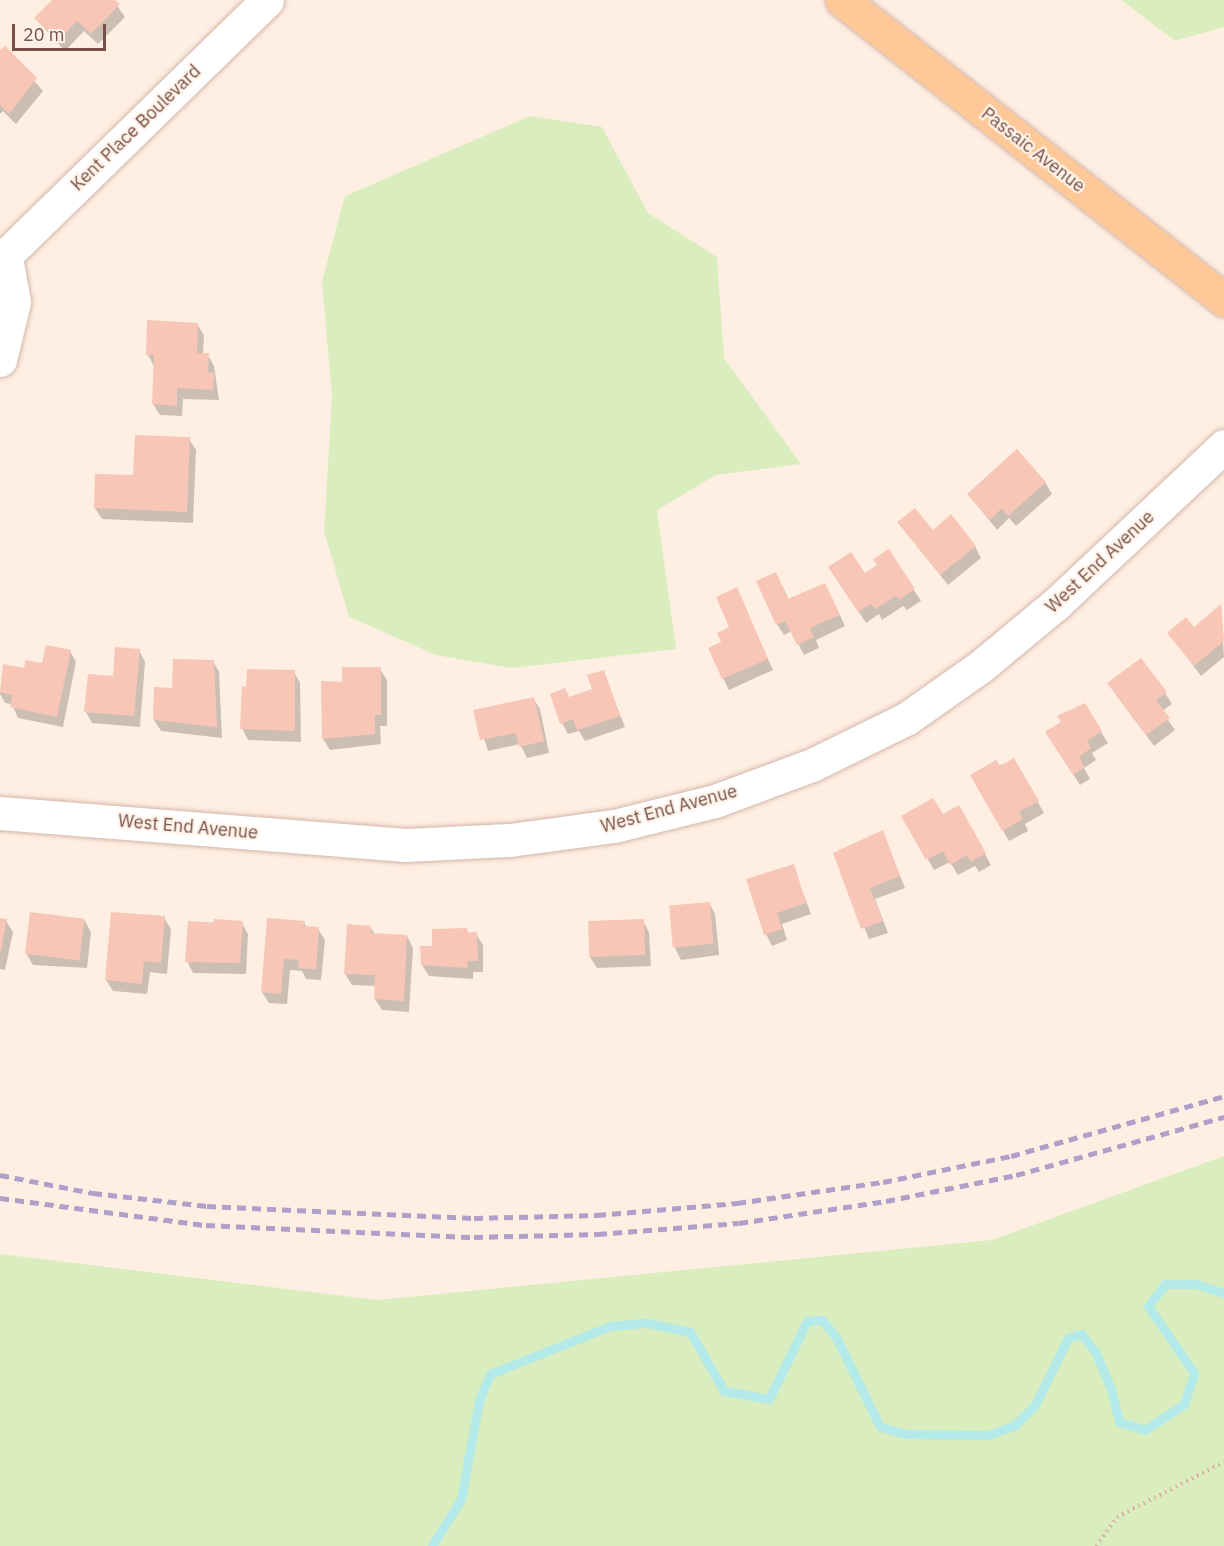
<!DOCTYPE html>
<style>
body{margin:0}
#map{position:relative;width:1224px;height:1546px;overflow:hidden;background:#feefe2;font-family:"IBM Plex Sans",sans-serif}
div>[style]{position:absolute}
.green>*{inset:0;background:#d9edbf}
.shadow>*{inset:0;background:#0003}
.stream>*{height:9px;margin:-4.5px;padding:0 4.5px;transform-origin:4.5px;border-radius:4.5px;background:#b4eae9}
.building>*{inset:0;background:#f7c6b7;transform-origin:0 0}
.path>*{height:4px;margin-top:-2px;transform-origin:0;background:repeating-linear-gradient(90deg,#dca99a 0 1.5px,transparent 0 6px)}
.roads{filter:drop-shadow(0 0 2px #d3b6aa) drop-shadow(0 0 2px #d3b6aa)}
.street>*{height:33px;margin:-16.5px;padding:0 16.5px;transform-origin:16.5px;border-radius:16.5px;background:#fff}
.primary>*{height:33px;margin:-16.5px;padding:0 16.5px;transform-origin:16.5px;border-radius:16.5px;background:#ffc898}
.rail>*{height:4.5px;margin-top:-2.25px;transform-origin:0;background:repeating-linear-gradient(90deg,#af9fc9 0 9px,transparent 0 15px)}
span{translate:-50% -50%;white-space:nowrap;text-align:center;line-height:1.15;-webkit-text-stroke:4.5px #fff4ea;paint-order:stroke}
.street-label{font-size:18px;color:#795046}
.scale{position:absolute;left:12px;top:24px;width:94px;height:27px;box-sizing:border-box;border:3px solid #795046;border-top:0;padding-left:8px;font-size:18px;line-height:21px;white-space:nowrap;color:#795046;-webkit-text-stroke:4px #fff4ea;paint-order:stroke}
</style>
<div id="map">
<div class="green">
<i style="clip-path:polygon(1121px 0,1224px 0,1224px 27px,1175px 41px)"></i>
<i style="clip-path:polygon(530px 116px,602px 127px,648px 213px,717px 257px,724px 358px,801px 464px,716px 475px,657px 510px,676px 649px,512px 668px,436px 655px,349px 617px,324px 531px,332px 397px,322px 281px,345px 196px)"></i>
<i style="clip-path:polygon(1224px 1156px,1224px 1546px,0 1546px,0 1254px,377px 1300px,992px 1240px)"></i>
</div>
<div class="shadow">
<i style="clip-path:polygon(54px 0,113px 0,125px 17px,98px 44px,84px 31px,65px 51px,36px 19px)"></i>
<i style="clip-path:polygon(5px 48px,43px 91px,16px 124px,3px 111px,0 114px,0 52px)"></i>
<i style="clip-path:polygon(197px 324px,204px 335px,203px 354px,208px 355px,214px 366px,219px 400px,183px 399px,182px 416px,160px 415px,153px 404px,154px 366px,148px 355px)"></i>
<i style="clip-path:polygon(189px 439px,196px 450px,193px 523px,102px 519px,95px 508px)"></i>
<i style="clip-path:polygon(1045px 482px,1052px 494px,1016px 526px,1009px 518px,997px 530px,969px 495px)"></i>
<i style="clip-path:polygon(899px 523px,975px 546px,981px 558px,948px 585px)"></i>
<i style="clip-path:polygon(888px 551px,921px 601px,907px 610px,903px 606px,882px 620px,879px 614px,866px 623px,836px 578px,864px 575px,879px 566px)"></i>
<i style="clip-path:polygon(782px 585px,789px 600px,831px 596px,845px 626px,816px 640px,819px 648px,804px 655px,792px 631px,784px 635px,777px 624px)"></i>
<i style="clip-path:polygon(736px 589px,773px 670px,729px 690px,723px 678px,723px 643px,731px 628px)"></i>
<i style="clip-path:polygon(1221px 606px,1224px 657px,1201px 676px,1169px 633px,1194px 629px)"></i>
<i style="clip-path:polygon(139px 650px,145px 662px,140px 727px,92px 723px,86px 712px)"></i>
<i style="clip-path:polygon(70px 651px,76px 662px,63px 727px,18px 718px,12px 704px,5px 703px,0 694px,4px 666px,25px 670px)"></i>
<i style="clip-path:polygon(213px 661px,219px 672px,222px 738px,161px 731px,154px 720px,174px 689px)"></i>
<i style="clip-path:polygon(380px 669px,387px 680px,387px 726px,380px 726px,381px 744px,330px 750px,323px 739px,343px 683px)"></i>
<i style="clip-path:polygon(294px 672px,300px 683px,301px 742px,248px 740px,242px 728px,248px 688px)"></i>
<i style="clip-path:polygon(603px 672px,625px 727px,585px 741px,579px 731px,568px 734px,562px 723px,594px 690px)"></i>
<i style="clip-path:polygon(1165px 693px,1172px 704px,1162px 711px,1175px 730px,1154px 746px,1116px 695px)"></i>
<i style="clip-path:polygon(533px 698px,540px 709px,549px 753px,527px 758px,520px 744px,488px 751px,475px 711px)"></i>
<i style="clip-path:polygon(1062px 722px,1101px 732px,1108px 743px,1092px 753px,1096px 760px,1084px 768px,1090px 779px,1080px 785px,1053px 743px)"></i>
<i style="clip-path:polygon(1014px 760px,1044px 813px,1025px 824px,1028px 831px,1009px 841px,972px 776px)"></i>
<i style="clip-path:polygon(959px 807px,991px 865px,979px 872px,975px 866px,958px 875px,950px 862px,934px 870px,904px 816px,942px 816px)"></i>
<i style="clip-path:polygon(882px 832px,905px 888px,875px 899px,888px 933px,869px 939px,835px 854px)"></i>
<i style="clip-path:polygon(793px 866px,811px 914px,782px 924px,787px 940px,772px 946px,766px 934px)"></i>
<i style="clip-path:polygon(709px 903px,715px 914px,719px 955px,681px 960px,675px 948px)"></i>
<i style="clip-path:polygon(164px 918px,171px 929px,167px 974px,150px 972px,147px 994px,113px 991px,106px 980px)"></i>
<i style="clip-path:polygon(0 919px,6px 921px,13px 932px,5px 970px,0 969px)"></i>
<i style="clip-path:polygon(85px 921px,91px 932px,87px 968px,33px 965px,26px 953px)"></i>
<i style="clip-path:polygon(643px 921px,649px 932px,651px 966px,597px 968px,590px 957px)"></i>
<i style="clip-path:polygon(189px 922px,242px 923px,248px 934px,246px 974px,193px 973px,187px 961px)"></i>
<i style="clip-path:polygon(304px 922px,307px 928px,318px 929px,325px 940px,321px 980px,306px 979px,302px 971px,290px 970px,287px 1004px,269px 1003px,262px 992px)"></i>
<i style="clip-path:polygon(370px 927px,375px 934px,407px 936px,413px 948px,409px 1012px,382px 1010px,375px 999px,376px 986px,352px 985px,345px 974px)"></i>
<i style="clip-path:polygon(467px 930px,469px 934px,476px 934px,483px 945px,483px 972px,473px 972px,473px 979px,429px 976px,422px 965px,434px 947px)"></i>
</div>
<div class="stream">
<i style="left:432px;top:1546px;width:55px;rotate:-58.3deg"></i>
<i style="left:461px;top:1499px;width:100px;rotate:-79.6deg"></i>
<i style="left:479px;top:1401px;width:29px;rotate:-68deg"></i>
<i style="left:490px;top:1374px;width:129px;rotate:-21.8deg"></i>
<i style="left:610px;top:1326px;width:38px;rotate:-5deg"></i>
<i style="left:648px;top:1323px;width:43px;rotate:12.1deg"></i>
<i style="left:690px;top:1332px;width:68px;rotate:60deg"></i>
<i style="left:724px;top:1391px;width:46px;rotate:10.1deg"></i>
<i style="left:769px;top:1399px;width:87px;rotate:-64deg"></i>
<i style="left:807px;top:1321px;width:15px;rotate:-4deg"></i>
<i style="left:822px;top:1320px;width:22px;rotate:51deg"></i>
<i style="left:836px;top:1337px;width:100px;rotate:63.9deg"></i>
<i style="left:880px;top:1427px;width:27px;rotate:15deg"></i>
<i style="left:906px;top:1434px;width:82px;rotate:0.7deg"></i>
<i style="left:988px;top:1435px;width:29px;rotate:-20deg"></i>
<i style="left:1015px;top:1425px;width:28px;rotate:-45deg"></i>
<i style="left:1035px;top:1405px;width:75px;rotate:-63.8deg"></i>
<i style="left:1068px;top:1338px;width:14px;rotate:-17deg"></i>
<i style="left:1081px;top:1334px;width:22px;rotate:51deg"></i>
<i style="left:1095px;top:1351px;width:41px;rotate:67.2deg"></i>
<i style="left:1111px;top:1389px;width:34px;rotate:76deg"></i>
<i style="left:1119px;top:1422px;width:27px;rotate:17deg"></i>
<i style="left:1145px;top:1430px;width:47px;rotate:-33.7deg"></i>
<i style="left:1184px;top:1404px;width:33px;rotate:-72deg"></i>
<i style="left:1194px;top:1373px;width:81px;rotate:-124.5deg"></i>
<i style="left:1148px;top:1306px;width:28px;rotate:-52deg"></i>
<i style="left:1165px;top:1284px;width:31px"></i>
<i style="left:1196px;top:1284px;width:29px;rotate:18deg"></i>
</div>
<div class="building">
<i style="clip-path:polygon(52px 0,115px 0,120px 4px,91px 34px,77px 21px,58px 41px,34px 18px)"></i>
<i style="clip-path:polygon(5px 46px,37px 78px,9px 114px,0 105px,0 50px)"></i>
<i style="clip-path:polygon(147px 320px,198px 323px,197px 353px,209px 353px,208px 372px,214px 373px,213px 390px,177px 388px,177px 406px,152px 404px,154px 355px,146px 355px)"></i>
<i style="clip-path:polygon(135px 435px,190px 437px,187px 512px,94px 508px,95px 474px,133px 475px)"></i>
<i style="clip-path:polygon(1017px 449px,1046px 482px,1008px 516px,1002px 508px,990px 520px,967px 494px)"></i>
<i style="clip-path:polygon(915px 508px,933px 530px,951px 514px,976px 546px,940px 575px,897px 522px)"></i>
<i style="clip-path:polygon(889px 549px,915px 589px,899px 600px,896px 596px,875px 609px,871px 604px,858px 612px,828px 567px,851px 552px,865px 573px,877px 565px,873px 559px)"></i>
<i style="clip-path:polygon(776px 572px,788px 599px,825px 583px,840px 615px,810px 628px,814px 637px,797px 645px,785px 621px,776px 625px,756px 581px)"></i>
<i style="clip-path:polygon(737px 587px,768px 659px,722px 679px,708px 648px,721px 642px,717px 633px,729px 627px,716px 597px)"></i>
<i style="clip-path:polygon(1221px 604px,1224px 641px,1194px 666px,1167px 633px,1186px 617px,1194px 627px)"></i>
<i style="clip-path:polygon(46px 645px,71px 650px,57px 717px,10px 707px,12px 695px,0 692px,3px 664px,24px 668px,26px 660px,42px 663px)"></i>
<i style="clip-path:polygon(115px 647px,140px 649px,134px 716px,84px 712px,88px 674px,113px 676px)"></i>
<i style="clip-path:polygon(1141px 658px,1167px 692px,1156px 700px,1170px 718px,1146px 735px,1107px 683px)"></i>
<i style="clip-path:polygon(173px 659px,214px 660px,217px 727px,153px 720px,154px 687px,172px 688px)"></i>
<i style="clip-path:polygon(342px 667px,381px 667px,381px 715px,375px 715px,375px 734px,322px 739px,321px 681px,342px 682px)"></i>
<i style="clip-path:polygon(247px 669px,295px 670px,295px 731px,240px 729px,242px 686px,246px 687px)"></i>
<i style="clip-path:polygon(604px 670px,620px 716px,577px 730px,573px 719px,560px 724px,550px 694px,565px 688px,569px 697px,592px 689px,587px 675px)"></i>
<i style="clip-path:polygon(534px 697px,544px 741px,519px 747px,516px 733px,480px 740px,473px 710px)"></i>
<i style="clip-path:polygon(1085px 703px,1102px 731px,1087px 741px,1091px 748px,1079px 757px,1085px 767px,1073px 775px,1045px 732px,1061px 722px,1057px 716px)"></i>
<i style="clip-path:polygon(1014px 758px,1039px 801px,1019px 812px,1023px 819px,1002px 831px,970px 775px,996px 760px,1000px 766px)"></i>
<i style="clip-path:polygon(933px 798px,943px 814px,959px 805px,986px 853px,971px 862px,967px 855px,950px 865px,943px 851px,926px 860px,901px 816px)"></i>
<i style="clip-path:polygon(883px 830px,900px 876px,870px 888px,883px 921px,861px 929px,833px 853px)"></i>
<i style="clip-path:polygon(794px 864px,806px 903px,777px 913px,782px 929px,764px 935px,746px 879px)"></i>
<i style="left:710px;top:902px;width:42px;height:41px;rotate:85deg"></i>
<i style="left:30px;top:912px;width:55px;height:42px;rotate:7deg"></i>
<i style="clip-path:polygon(111px 912px,165px 916px,161px 963px,144px 961px,142px 984px,105px 980px)"></i>
<i style="clip-path:polygon(0 918px,7px 919px,1px 951px,0 951px)"></i>
<i style="clip-path:polygon(267px 918px,305px 921px,304px 926px,319px 927px,316px 969px,298px 968px,299px 960px,284px 959px,281px 994px,261px 992px)"></i>
<i style="clip-path:polygon(214px 919px,243px 921px,240px 963px,185px 962px,188px 921px,214px 923px)"></i>
<i style="left:644px;top:919px;width:36px;height:56px;rotate:88deg"></i>
<i style="clip-path:polygon(347px 924px,371px 926px,371px 933px,407px 935px,404px 1001px,374px 999px,375px 975px,344px 974px)"></i>
<i style="clip-path:polygon(467px 928px,468px 933px,477px 932px,478px 961px,467px 961px,468px 968px,421px 965px,420px 946px,432px 946px,432px 929px)"></i>
</div>
<div class="path">
<i style="left:1096px;top:1546px;width:36px;rotate:-54deg"></i>
<i style="left:1117px;top:1517px;width:120px;rotate:-27.2deg"></i>
</div>
<div class="roads">
<div class="street">
<i style="left:0;top:261px;width:373px;rotate:-44.3deg"></i>
<i style="left:0;top:360px;width:60px;rotate:-76.4deg"></i>
<i style="left:14px;top:302px;width:46px;rotate:-100.1deg"></i>
<i style="left:0;top:813px;width:407px;rotate:4.5deg"></i>
<i style="left:406px;top:845px;width:104px;rotate:-2.8deg"></i>
<i style="left:510px;top:840px;width:105px;rotate:-7.7deg"></i>
<i style="left:614px;top:826px;width:104px;rotate:-13.9deg"></i>
<i style="left:715px;top:801px;width:103px;rotate:-20.4deg"></i>
<i style="left:812px;top:765px;width:105px;rotate:-26.1deg"></i>
<i style="left:906px;top:719px;width:90px;rotate:-35.1deg"></i>
<i style="left:980px;top:667px;width:99px;rotate:-39.7deg"></i>
<i style="left:1056px;top:604px;width:231px;rotate:-43.2deg"></i>
</div>
<div class="primary">
<i style="left:842px;top:0;width:486px;rotate:38.1deg"></i>
</div>
</div>
<div class="rail">
<i style="left:0;top:1175px;width:95px;rotate:11deg"></i>
<i style="left:93px;top:1193px;width:115px;rotate:6.5deg"></i>
<i style="left:207px;top:1206px;width:267px;rotate:2.6deg"></i>
<i style="left:474px;top:1218px;width:123px;rotate:-1.4deg"></i>
<i style="left:597px;top:1215px;width:141px;rotate:-4.9deg"></i>
<i style="left:737px;top:1203px;width:148px;rotate:-8.2deg"></i>
<i style="left:883px;top:1182px;width:131px;rotate:-11.5deg"></i>
<i style="left:1011px;top:1156px;width:221px;rotate:-15.7deg"></i>
<i style="left:0;top:1198px;width:208px;rotate:7.5deg"></i>
<i style="left:206px;top:1225px;width:268px;rotate:2.6deg"></i>
<i style="left:474px;top:1237px;width:124px;rotate:-1.4deg"></i>
<i style="left:598px;top:1234px;width:141px;rotate:-4.5deg"></i>
<i style="left:739px;top:1223px;width:149px;rotate:-8.5deg"></i>
<i style="left:886px;top:1201px;width:133px;rotate:-11.3deg"></i>
<i style="left:1016px;top:1175px;width:216px;rotate:-15.6deg"></i>
</div>
<div class="street-label">
<span style="left:136px;top:128px;rotate:-44deg">Kent Place Boulevard</span>
<span style="left:1033px;top:150px;rotate:38deg">Passaic Avenue</span>
<span style="left:1100px;top:562px;rotate:-43deg">West End Avenue</span>
<span style="left:669px;top:809px;rotate:-15deg">West End Avenue</span>
<span style="left:188px;top:827px;rotate:5deg">West End Avenue</span>
</div>
<div class="scale">20 m</div>
</div>
